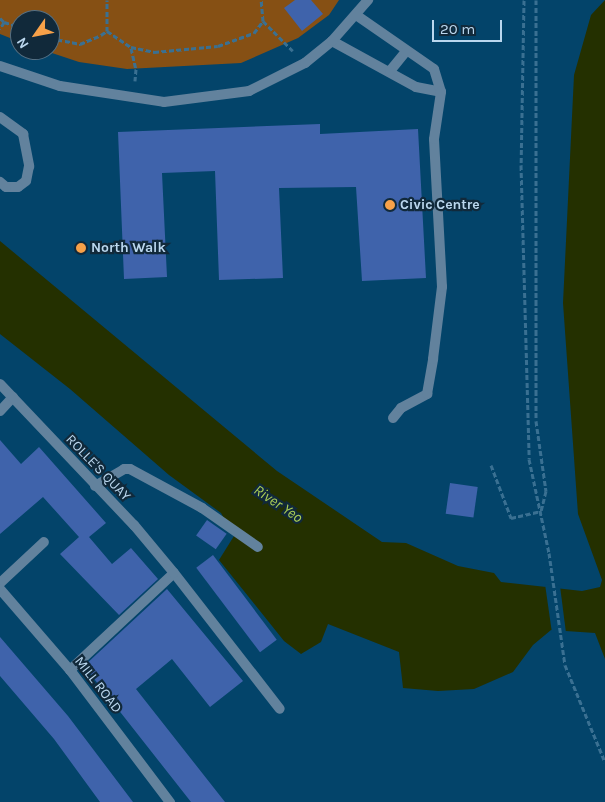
<!DOCTYPE html>
<style>
body{margin:0}
#map{position:relative;width:605px;height:802px;overflow:hidden;background:#03446a;font-family:Karla,sans-serif}
div>[style]{position:absolute}
.green>*{inset:0;background:#865014}
.water>*{inset:0;background:#243000}
.pier>*{inset:0;background:#03446a}
.building>*{inset:0;background:#3f63ab;transform-origin:0 0}
.path>*{height:3px;margin-top:-1.5px;transform-origin:0;background:repeating-linear-gradient(90deg,#3a7092 0 5px,transparent 0 7.5px)}
.service>*{height:10px;margin:-5px;padding:0 5px;transform-origin:5px;border-radius:5px;background:#62829d}
.minor>*{height:10px;margin:-5px;padding:0 5px;transform-origin:5px;border-radius:5px;background:#62829d}
.tertiary>*{height:10px;margin:-5px;padding:0 5px;transform-origin:5px;border-radius:5px;background:#62829d}
.dots>*{width:14px;height:14px;translate:-50% -50%;box-sizing:border-box;border:2px solid #11293a;border-radius:50%}
span{translate:-50% -50%;white-space:nowrap;text-align:center;line-height:1.15;-webkit-text-stroke:4.5px #11293a;paint-order:stroke}
.poi-label{font-size:14px;color:#bbd7ee;font-weight:700}
.left{translate:0 -50%;text-align:left}
.street-label{font-size:14px;color:#bbd7ee}
.water-label{font-size:15px;color:#acce56;font-style:italic}
.north{position:absolute;left:10px;top:10px;width:50px;height:50px;box-sizing:border-box;background:#11293a;border:1px solid #556f82;border-radius:50%;rotate:237deg;font-size:14px;font-weight:700;line-height:20px;text-align:center;color:#bbd7ee}
.north::after{content:'';display:block;margin:auto;width:18px;height:22px;background:#f7a149;clip-path:polygon(50% 0,100% 100%,50% 72%,0 100%)}
.scale{position:absolute;left:432px;top:20px;width:70px;height:22px;box-sizing:border-box;border:2px solid #bbd7ee;border-top:0;padding-left:6px;font-size:15px;line-height:18px;white-space:nowrap;color:#bbd7ee;-webkit-text-stroke:4px #11293a;paint-order:stroke}
</style>
<div id="map">
<div class="green">
<i style="clip-path:polygon(0 0,339px 0,329px 15px,298px 38px,241px 63px,127px 69px,79px 62px,43px 50px,50px 50px,50px 20px,20px 20px,20px 42px,0 34px)"></i>
</div>
<div class="water">
<i style="clip-path:polygon(605px 0,605px 659px,595px 633px,551px 630px,533px 645px,513px 672px,474px 689px,438px 691px,403px 688px,399px 652px,328px 624px,321px 642px,301px 654px,284px 641px,219px 560px,234px 536px,221px 513px,169px 475px,70px 389px,0 334px,0 241px,277px 471px,382px 542px,406px 543px,458px 566px,494px 573px,501px 582px,582px 591px,600px 587px,602px 580px,578px 514px,563px 303px,574px 75px,591px 15px)"></i>
</div>
<div class="pier">
<i style="clip-path:polygon(545px 584px,560px 586px,566px 633px,552px 633px)"></i>
</div>
<div class="building">
<i style="clip-path:polygon(295px 0,311px 0,323px 14px,302px 31px,284px 8px)"></i>
<i style="clip-path:polygon(320px 124px,320px 134px,418px 129px,426px 278px,362px 281px,356px 187px,279px 188px,283px 278px,219px 280px,215px 171px,162px 173px,167px 277px,124px 279px,118px 132px)"></i>
<i style="clip-path:polygon(0 440px,21px 464px,39px 447px,106px 523px,89px 537px,112px 564px,131px 548px,158px 579px,119px 615px,60px 554px,79px 537px,43px 497px,0 534px)"></i>
<i style="left:450px;top:483px;width:28px;height:31px;rotate:8deg"></i>
<i style="left:207px;top:520px;width:24px;height:19px;rotate:35deg"></i>
<i style="left:213px;top:555px;width:106px;height:21px;rotate:53deg"></i>
<i style="clip-path:polygon(167px 589px,243px 681px,210px 707px,172px 659px,136px 689px,225px 802px,191px 802px,84px 666px)"></i>
<i style="clip-path:polygon(0 637px,68px 716px,133px 802px,100px 802px,54px 739px,0 676px)"></i>
</div>
<div class="path">
<i style="left:524px;top:0;width:165px;rotate:91deg"></i>
<i style="left:521px;top:165px;width:294px;rotate:88.4deg"></i>
<i style="left:529px;top:459px;width:96px;rotate:78deg"></i>
<i style="left:549px;top:553px;width:113px;rotate:81.9deg"></i>
<i style="left:565px;top:665px;width:105px;rotate:67.6deg"></i>
<i style="left:536px;top:0;width:421px;rotate:90deg"></i>
<i style="left:536px;top:421px;width:71px;rotate:81.9deg"></i>
<i style="left:546px;top:491px;width:21px;rotate:104deg"></i>
<i style="left:0;top:18px;width:6px;rotate:45deg"></i>
<i style="left:4px;top:22px;width:8px;rotate:120deg"></i>
<i style="left:263px;top:21px;width:42px;rotate:45deg"></i>
<i style="left:4px;top:22px;width:17px;rotate:17deg"></i>
<i style="left:107px;top:31px;width:29px;rotate:34deg"></i>
<i style="left:131px;top:47px;width:24px;rotate:12deg"></i>
<i style="left:154px;top:52px;width:64px;rotate:-5.4deg"></i>
<i style="left:218px;top:46px;width:38px;rotate:-20deg"></i>
<i style="left:254px;top:33px;width:15px;rotate:-53deg"></i>
<i style="left:263px;top:21px;width:21px;rotate:-95deg"></i>
<i style="left:50px;top:38px;width:31px;rotate:11deg"></i>
<i style="left:80px;top:44px;width:23px;rotate:-23deg"></i>
<i style="left:101px;top:35px;width:7px;rotate:-34deg"></i>
<i style="left:107px;top:31px;width:31px;rotate:-90deg"></i>
<i style="left:131px;top:48px;width:22px;rotate:77deg"></i>
<i style="left:136px;top:69px;width:12px;rotate:95deg"></i>
<i style="left:491px;top:465px;width:57px;rotate:69.3deg"></i>
<i style="left:511px;top:518px;width:31px;rotate:-13deg"></i>
</div>
<div class="service">
<i style="left:332px;top:41px;width:96px;rotate:28.7deg"></i>
<i style="left:416px;top:87px;width:25px;rotate:11deg"></i>
<i style="left:441px;top:92px;width:24px;rotate:-107deg"></i>
<i style="left:434px;top:69px;width:95px;rotate:-145.3deg"></i>
<i style="left:390px;top:71px;width:26px;rotate:-51deg"></i>
<i style="left:0;top:117px;width:29px;rotate:36deg"></i>
<i style="left:23px;top:134px;width:33px;rotate:79deg"></i>
<i style="left:29px;top:166px;width:15px;rotate:101deg"></i>
<i style="left:26px;top:181px;width:10px;rotate:143deg"></i>
<i style="left:18px;top:187px;width:12px;rotate:180deg"></i>
<i style="left:6px;top:187px;width:8px;rotate:-140deg"></i>
<i style="left:0;top:411px;width:19px;rotate:-47deg"></i>
<i style="left:393px;top:418px;width:13px;rotate:-51deg"></i>
<i style="left:401px;top:408px;width:30px;rotate:-28deg"></i>
<i style="left:427px;top:394px;width:36px;rotate:-80deg"></i>
<i style="left:433px;top:359px;width:73px;rotate:-82.9deg"></i>
<i style="left:442px;top:287px;width:148px;rotate:-93.1deg"></i>
<i style="left:434px;top:139px;width:48px;rotate:-81.5deg"></i>
<i style="left:95px;top:486px;width:34px;rotate:-30deg"></i>
<i style="left:124px;top:469px;width:6px"></i>
<i style="left:130px;top:469px;width:82px;rotate:28.4deg"></i>
<i style="left:202px;top:508px;width:68px;rotate:34.9deg"></i>
<i style="left:70px;top:670px;width:142px;rotate:-43deg"></i>
<i style="left:174px;top:573px;width:172px;rotate:52.1deg"></i>
</div>
<div class="minor">
<i style="left:0;top:384px;width:195px;rotate:46.5deg"></i>
<i style="left:134px;top:525px;width:62px;rotate:50.2deg"></i>
<i style="left:0;top:583px;width:60px;rotate:-43deg"></i>
<i style="left:0;top:589px;width:107px;rotate:49.2deg"></i>
<i style="left:70px;top:670px;width:166px;rotate:52.9deg"></i>
</div>
<div class="tertiary">
<i style="left:0;top:66px;width:63px;rotate:18.4deg"></i>
<i style="left:60px;top:86px;width:105px;rotate:8.7deg"></i>
<i style="left:164px;top:102px;width:86px;rotate:-7.4deg"></i>
<i style="left:249px;top:91px;width:63px;rotate:-26.6deg"></i>
<i style="left:305px;top:63px;width:35px;rotate:-39deg"></i>
<i style="left:332px;top:41px;width:55px;rotate:-48.7deg"></i>
</div>
<div class="dots">
<i style="left:390px;top:205px;background:#f7a149"></i>
<i style="left:81px;top:248px;background:#f7a149"></i>
</div>
<div class="poi-label">
<span class="left" style="left:400px;top:205px">Civic Centre</span>
<span class="left" style="left:91px;top:248px">North Walk</span>
</div>
<div class="street-label">
<span style="left:98px;top:468px;rotate:46deg">ROLLE'S QUAY</span>
<span style="left:98px;top:685px;rotate:52deg">MILL ROAD</span>
</div>
<div class="water-label">
<span style="left:278px;top:504px;rotate:34deg">River Yeo</span>
</div>
<div class="north">N</div>
<div class="scale">20 m</div>
</div>
